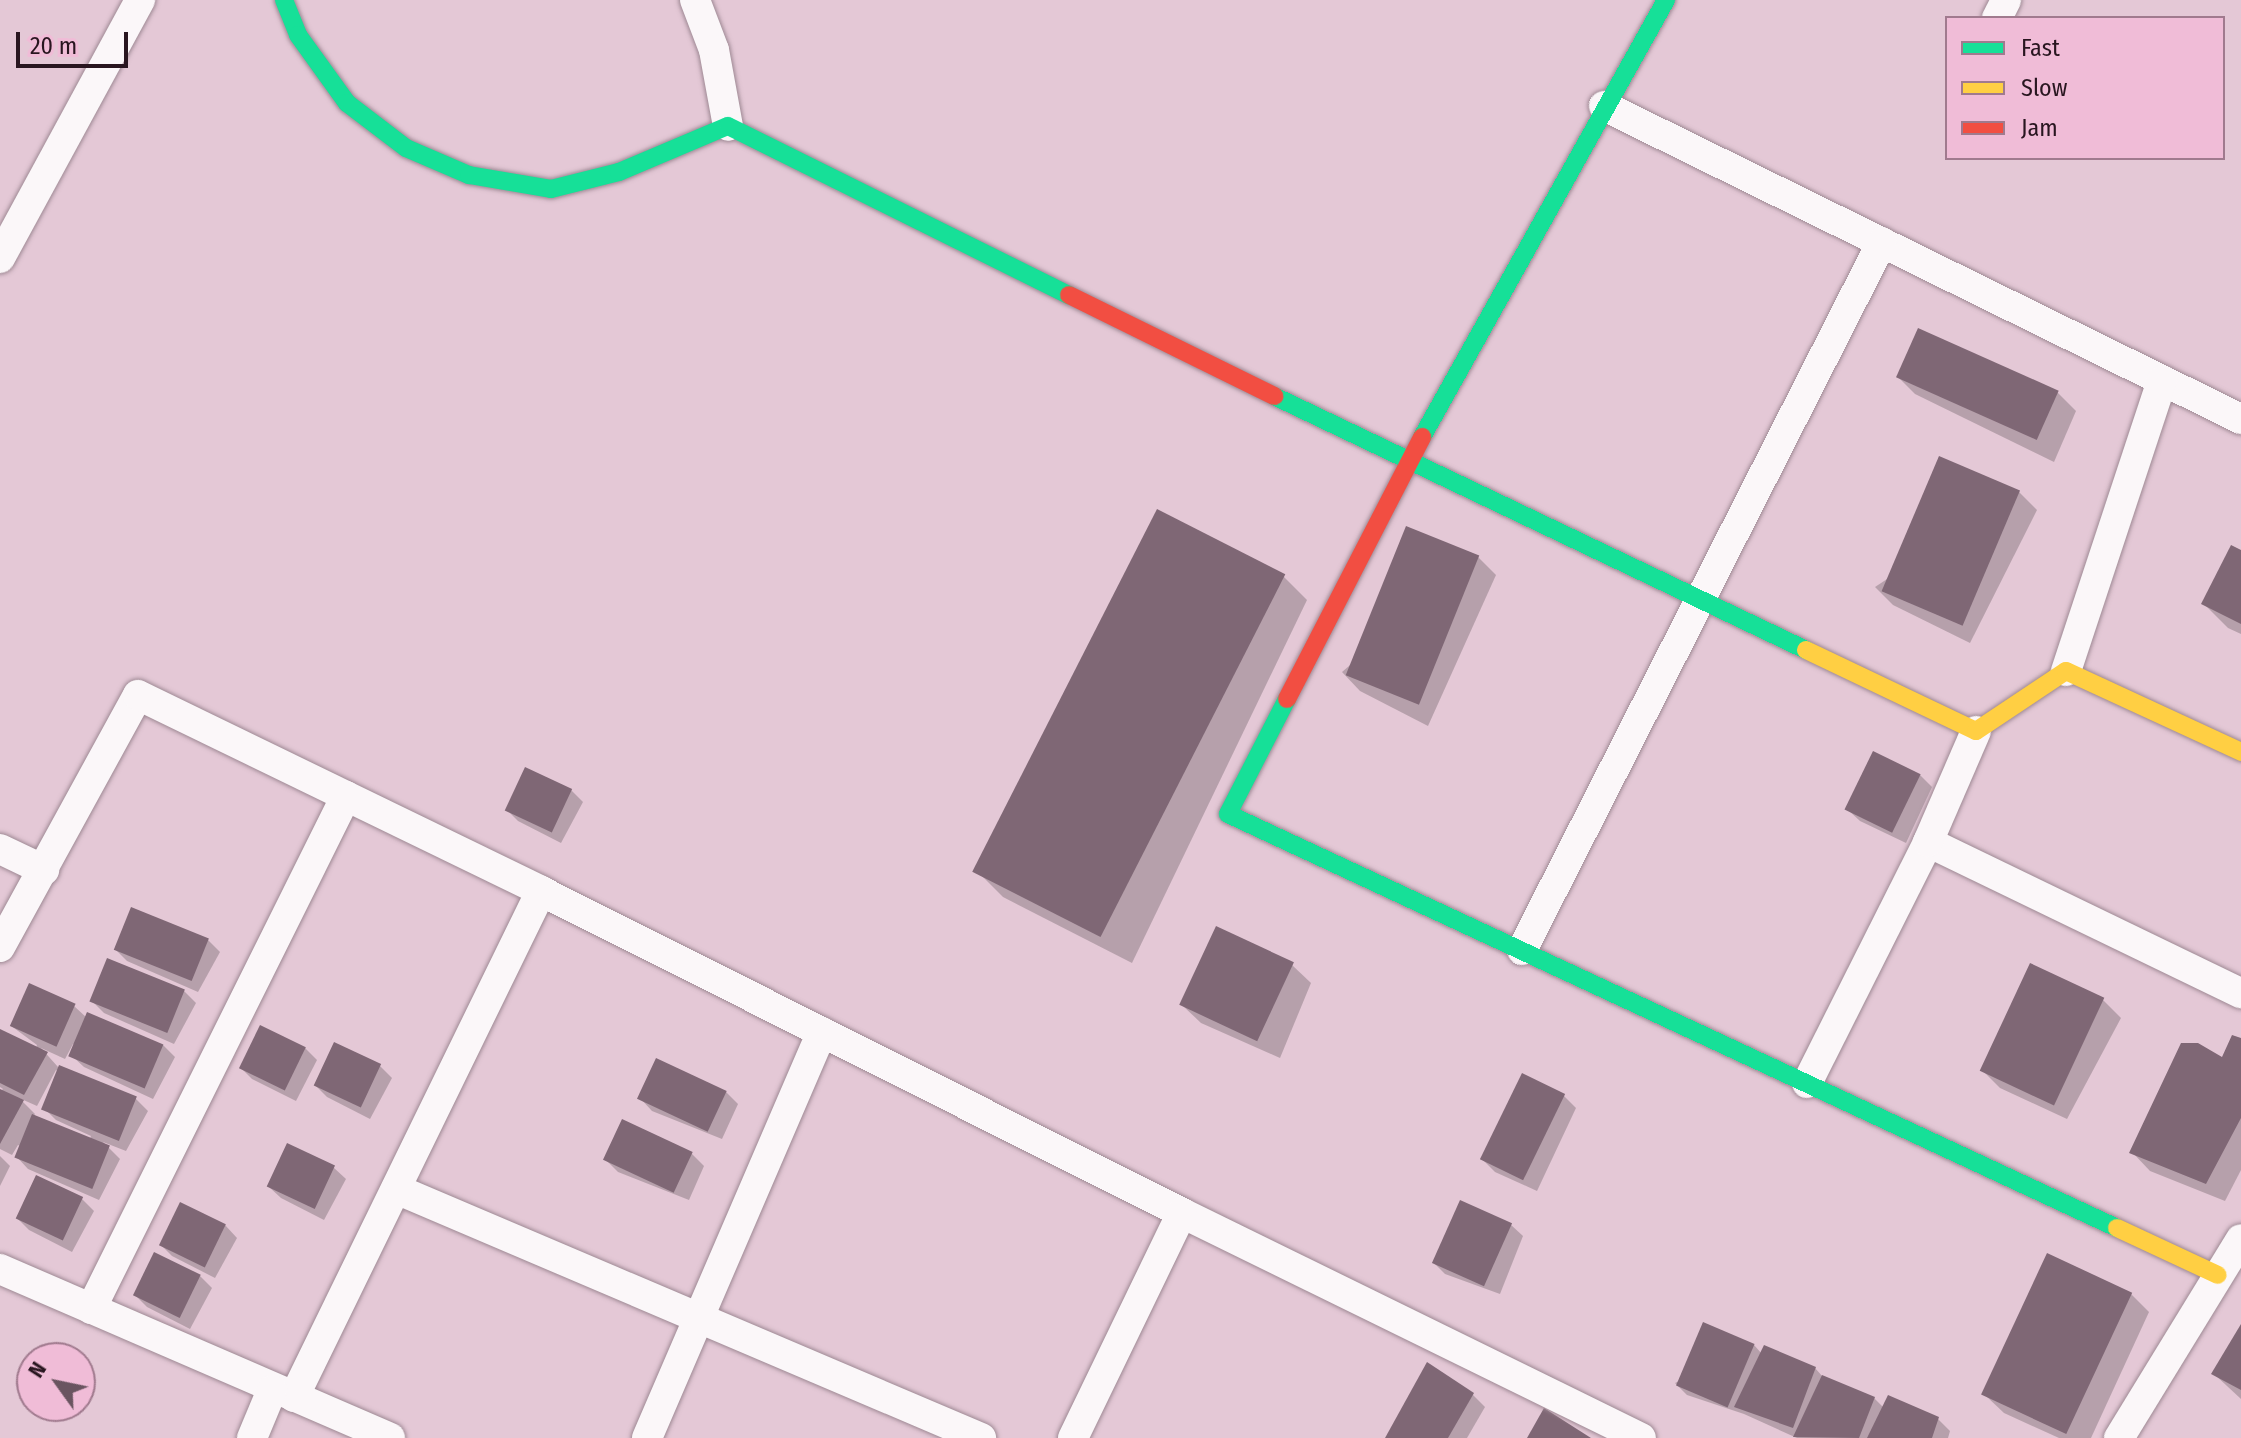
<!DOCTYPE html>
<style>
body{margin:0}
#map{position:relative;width:2241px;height:1438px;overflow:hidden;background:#e4c8d6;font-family:"Fira Sans Condensed",sans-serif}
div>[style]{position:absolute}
.shadow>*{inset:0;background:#0003}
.building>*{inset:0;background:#7f6775;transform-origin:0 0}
.roads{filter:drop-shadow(0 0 2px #9e8994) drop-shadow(0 0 2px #9e8994)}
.street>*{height:30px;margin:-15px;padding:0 15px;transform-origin:15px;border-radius:15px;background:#fbf7f9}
.fast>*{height:18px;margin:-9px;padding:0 9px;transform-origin:9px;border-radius:9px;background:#16e098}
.slow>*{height:18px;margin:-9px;padding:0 9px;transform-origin:9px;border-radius:9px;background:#ffcf43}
.jam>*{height:18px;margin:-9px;padding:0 9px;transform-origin:9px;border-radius:9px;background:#f24e42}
span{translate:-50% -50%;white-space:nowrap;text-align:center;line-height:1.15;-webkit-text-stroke:8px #f0bcd7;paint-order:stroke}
.legend{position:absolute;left:1945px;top:16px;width:280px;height:144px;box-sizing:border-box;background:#f0bcd7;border:2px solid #a07a8e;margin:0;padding:10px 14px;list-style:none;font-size:24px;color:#291620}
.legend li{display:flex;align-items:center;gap:16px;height:40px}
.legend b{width:40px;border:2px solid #a07a8e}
.north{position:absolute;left:16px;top:1342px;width:80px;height:80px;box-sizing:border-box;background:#f0bcd7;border:2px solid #a07a8e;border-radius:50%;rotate:303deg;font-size:22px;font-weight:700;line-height:32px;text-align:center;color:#291620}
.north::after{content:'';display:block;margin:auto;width:28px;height:36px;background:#6a5460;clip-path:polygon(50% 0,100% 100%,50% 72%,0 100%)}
.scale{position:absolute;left:16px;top:32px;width:112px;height:36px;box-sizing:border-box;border:4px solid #291620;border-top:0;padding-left:10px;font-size:24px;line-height:28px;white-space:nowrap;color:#291620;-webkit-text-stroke:6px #f0bcd7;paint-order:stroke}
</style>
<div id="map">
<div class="shadow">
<i style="clip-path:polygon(1897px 376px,2058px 393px,2076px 411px,2054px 462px,1915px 394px)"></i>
<i style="clip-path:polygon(2019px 492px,2037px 510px,1970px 643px,1893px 605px,1875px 587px)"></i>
<i style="clip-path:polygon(2241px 553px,2241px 634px,2228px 628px,2204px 604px)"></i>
<i style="clip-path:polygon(1477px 556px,1496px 575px,1428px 726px,1360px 691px,1342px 672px)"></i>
<i style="clip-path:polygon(1283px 576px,1307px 600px,1132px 963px,1003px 897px,979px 873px)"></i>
<i style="clip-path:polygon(1920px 775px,1932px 787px,1906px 843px,1860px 821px,1847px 809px)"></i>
<i style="clip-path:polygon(571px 790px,583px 802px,561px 843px,518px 821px,506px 809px)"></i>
<i style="clip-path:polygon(208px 940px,220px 952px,198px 992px,127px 961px,115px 949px)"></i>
<i style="clip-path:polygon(1292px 965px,1311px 983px,1280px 1058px,1201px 1023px,1182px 1005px)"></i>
<i style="clip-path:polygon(184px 991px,196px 1003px,174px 1044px,104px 1013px,91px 1000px)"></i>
<i style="clip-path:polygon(2103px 1000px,2121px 1018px,2067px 1119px,2000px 1088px,1982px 1070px)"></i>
<i style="clip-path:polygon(evenodd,74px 1006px,87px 1018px,163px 1045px,175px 1057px,153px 1099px,84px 1067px,71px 1055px,75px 1045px,73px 1044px,65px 1059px,41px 1048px,58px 1067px,136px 1099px,148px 1111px,126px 1151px,103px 1142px,120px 1159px,99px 1200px,28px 1169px,16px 1156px,20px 1146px,18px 1145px,12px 1155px,0 1149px,0 1092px,3px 1089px,0 1087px,0 1035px,36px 1048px,37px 1045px,10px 1025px,74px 1006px,56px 1070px,59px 1072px,44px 1108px,56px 1120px,91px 1136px,90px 1139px,33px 1117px,35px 1114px,19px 1098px,37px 1106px,56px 1070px)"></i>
<i style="clip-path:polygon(2241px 1041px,2241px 1170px,2225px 1201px,2150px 1171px,2132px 1152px)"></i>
<i style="clip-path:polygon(305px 1048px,317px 1060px,296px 1101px,252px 1079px,240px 1067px)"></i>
<i style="clip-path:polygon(380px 1066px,392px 1078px,370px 1119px,327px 1097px,315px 1085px)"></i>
<i style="clip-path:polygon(1523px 1076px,1564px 1096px,1576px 1108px,1537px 1191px,1495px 1172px,1483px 1160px)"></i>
<i style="clip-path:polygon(726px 1092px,738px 1104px,722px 1139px,652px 1111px,640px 1098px)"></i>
<i style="clip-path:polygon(623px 1122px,692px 1154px,704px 1166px,689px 1200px,618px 1172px,606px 1160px)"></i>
<i style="clip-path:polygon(0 1156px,10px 1166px,0 1186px)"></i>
<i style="clip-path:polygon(333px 1167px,346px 1179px,324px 1220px,281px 1198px,268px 1186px)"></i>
<i style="clip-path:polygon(37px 1178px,82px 1199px,94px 1211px,72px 1252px,29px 1230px,17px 1218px)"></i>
<i style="clip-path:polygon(1510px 1224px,1523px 1236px,1500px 1294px,1445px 1274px,1433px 1262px)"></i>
<i style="clip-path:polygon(225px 1225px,237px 1238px,215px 1278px,172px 1256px,160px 1244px)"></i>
<i style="clip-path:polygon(200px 1276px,212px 1288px,190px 1329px,147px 1307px,135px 1295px)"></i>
<i style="clip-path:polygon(2131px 1294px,2149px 1312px,2091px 1438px,2059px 1438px,2004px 1413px,1985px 1395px)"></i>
<i style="clip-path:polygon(2241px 1326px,2241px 1399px,2213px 1373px)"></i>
<i style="clip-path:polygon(1754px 1345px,1762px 1354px,1815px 1368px,1823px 1377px,1874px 1398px,1884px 1408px,1938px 1419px,1950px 1431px,1948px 1438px,1797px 1438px,1744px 1414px,1687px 1395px,1675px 1383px)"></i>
<i style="clip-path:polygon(1472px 1394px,1485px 1407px,1467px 1438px,1387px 1438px)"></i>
</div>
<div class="building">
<i style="left:1918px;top:328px;width:154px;height:54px;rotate:24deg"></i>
<i style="left:1939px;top:456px;width:88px;height:147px;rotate:23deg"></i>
<i style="left:1157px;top:509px;width:144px;height:407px;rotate:27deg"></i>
<i style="left:1406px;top:526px;width:79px;height:161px;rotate:22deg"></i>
<i style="clip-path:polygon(2231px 545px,2241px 550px,2241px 624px,2201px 604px)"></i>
<i style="left:1873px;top:751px;width:53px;height:65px;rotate:26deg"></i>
<i style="left:525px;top:767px;width:52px;height:48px;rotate:25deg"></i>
<i style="left:131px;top:907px;width:84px;height:46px;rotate:22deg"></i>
<i style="left:1216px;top:926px;width:86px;height:87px;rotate:25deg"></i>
<i style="left:107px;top:958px;width:84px;height:47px;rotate:22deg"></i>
<i style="left:2030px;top:963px;width:82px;height:119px;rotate:25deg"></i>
<i style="left:29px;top:983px;width:51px;height:47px;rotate:24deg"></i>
<i style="left:87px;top:1012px;width:83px;height:48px;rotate:23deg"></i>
<i style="left:260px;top:1025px;width:51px;height:48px;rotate:26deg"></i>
<i style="clip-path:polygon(0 1029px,48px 1052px,24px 1095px,0 1083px)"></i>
<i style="clip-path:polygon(2232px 1035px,2241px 1038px,2241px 1118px,2206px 1184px,2129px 1153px,2181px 1043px,2198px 1043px,2222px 1057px)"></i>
<i style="left:334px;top:1042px;width:52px;height:48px;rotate:25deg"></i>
<i style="left:656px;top:1058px;width:78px;height:45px;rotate:25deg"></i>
<i style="left:59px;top:1065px;width:84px;height:48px;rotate:22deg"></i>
<i style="left:1522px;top:1073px;width:48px;height:96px;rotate:26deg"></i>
<i style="clip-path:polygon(0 1089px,24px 1100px,0 1144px)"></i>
<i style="left:32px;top:1114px;width:84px;height:47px;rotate:22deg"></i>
<i style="left:622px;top:1119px;width:78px;height:45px;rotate:25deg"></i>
<i style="left:287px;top:1143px;width:53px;height:48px;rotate:25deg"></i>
<i style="left:36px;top:1175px;width:52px;height:48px;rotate:25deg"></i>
<i style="left:1460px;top:1200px;width:57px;height:69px;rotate:24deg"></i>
<i style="left:180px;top:1202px;width:51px;height:48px;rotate:26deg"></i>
<i style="left:154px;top:1252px;width:52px;height:48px;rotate:26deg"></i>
<i style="left:2047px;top:1253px;width:94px;height:156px;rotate:25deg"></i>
<i style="left:1703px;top:1322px;width:56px;height:69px;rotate:23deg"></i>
<i style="clip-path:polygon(2241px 1324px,2241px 1390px,2211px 1374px)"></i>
<i style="clip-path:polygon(1764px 1345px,1816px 1367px,1793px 1428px,1734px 1407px)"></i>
<i style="clip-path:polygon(1427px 1362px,1474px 1393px,1448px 1438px,1385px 1438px)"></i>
<i style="clip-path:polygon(1822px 1375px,1875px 1397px,1859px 1438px,1793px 1437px)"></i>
<i style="clip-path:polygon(1888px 1395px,1939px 1417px,1932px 1438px,1867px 1438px)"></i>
<i style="clip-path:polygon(1544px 1408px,1591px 1438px,1527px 1438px)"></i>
</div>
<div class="roads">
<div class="street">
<i style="left:695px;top:0;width:53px;rotate:69.2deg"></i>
<i style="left:714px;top:50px;width:77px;rotate:79.6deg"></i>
<i style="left:1997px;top:18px;width:20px;rotate:-63deg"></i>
<i style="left:1604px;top:106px;width:710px;rotate:26.17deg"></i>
<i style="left:0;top:258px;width:294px;rotate:-61.5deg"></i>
<i style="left:2066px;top:671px;width:306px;rotate:-71.7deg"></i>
<i style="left:1928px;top:842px;width:348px;rotate:25.8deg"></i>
<i style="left:0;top:849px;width:49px;rotate:25.5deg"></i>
<i style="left:0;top:947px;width:287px;rotate:-61.3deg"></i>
<i style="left:138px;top:695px;width:448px;rotate:25.9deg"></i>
<i style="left:541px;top:891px;width:717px;rotate:26.67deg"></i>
<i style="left:1182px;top:1213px;width:511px;rotate:26.11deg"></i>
<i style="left:1522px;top:950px;width:794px;rotate:-63.05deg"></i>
<i style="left:1807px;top:1083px;width:270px;rotate:-63.3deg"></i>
<i style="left:1928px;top:842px;width:121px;rotate:-66.6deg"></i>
<i style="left:396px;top:1189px;width:636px;rotate:23.06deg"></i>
<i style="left:0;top:1269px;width:425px;rotate:23.4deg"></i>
<i style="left:91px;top:1309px;width:573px;rotate:-63.57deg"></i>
<i style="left:294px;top:1397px;width:563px;rotate:-63.98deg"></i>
<i style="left:252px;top:1438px;width:52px;rotate:-67.4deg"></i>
<i style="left:647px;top:1438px;width:442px;rotate:-66.7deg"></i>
<i style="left:1073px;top:1438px;width:250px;rotate:-64.2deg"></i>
<i style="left:2119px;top:1438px;width:233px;rotate:-58.5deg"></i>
</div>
<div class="fast">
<i style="left:284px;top:0;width:38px;rotate:68deg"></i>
<i style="left:298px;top:35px;width:84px;rotate:54.2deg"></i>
<i style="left:347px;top:103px;width:74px;rotate:37.3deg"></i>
<i style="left:406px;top:148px;width:69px;rotate:23.2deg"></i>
<i style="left:469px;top:175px;width:83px;rotate:9.7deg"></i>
<i style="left:551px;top:189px;width:70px;rotate:-14deg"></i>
<i style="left:619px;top:172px;width:118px;rotate:-22.9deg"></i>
<i style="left:728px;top:126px;width:381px;rotate:26.4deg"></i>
<i style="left:1274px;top:396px;width:590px;rotate:25.52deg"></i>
<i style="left:1422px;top:437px;width:501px;rotate:-60.82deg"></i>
<i style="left:1287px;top:699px;width:129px;rotate:117.2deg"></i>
<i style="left:1228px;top:814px;width:981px;rotate:24.97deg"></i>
</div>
<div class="slow">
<i style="left:1806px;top:650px;width:188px;rotate:25.5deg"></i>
<i style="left:1976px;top:731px;width:108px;rotate:-33.7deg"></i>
<i style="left:2066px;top:671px;width:193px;rotate:24.8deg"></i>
<i style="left:2117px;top:1228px;width:111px;rotate:25deg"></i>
</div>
<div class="jam">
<i style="left:1069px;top:295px;width:229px;rotate:26.2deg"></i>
<i style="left:1287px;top:699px;width:295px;rotate:-62.7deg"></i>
</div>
</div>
<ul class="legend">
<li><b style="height:10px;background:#16e098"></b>Fast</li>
<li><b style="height:10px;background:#ffcf43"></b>Slow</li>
<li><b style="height:10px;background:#f24e42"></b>Jam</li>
</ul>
<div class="north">N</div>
<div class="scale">20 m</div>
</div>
